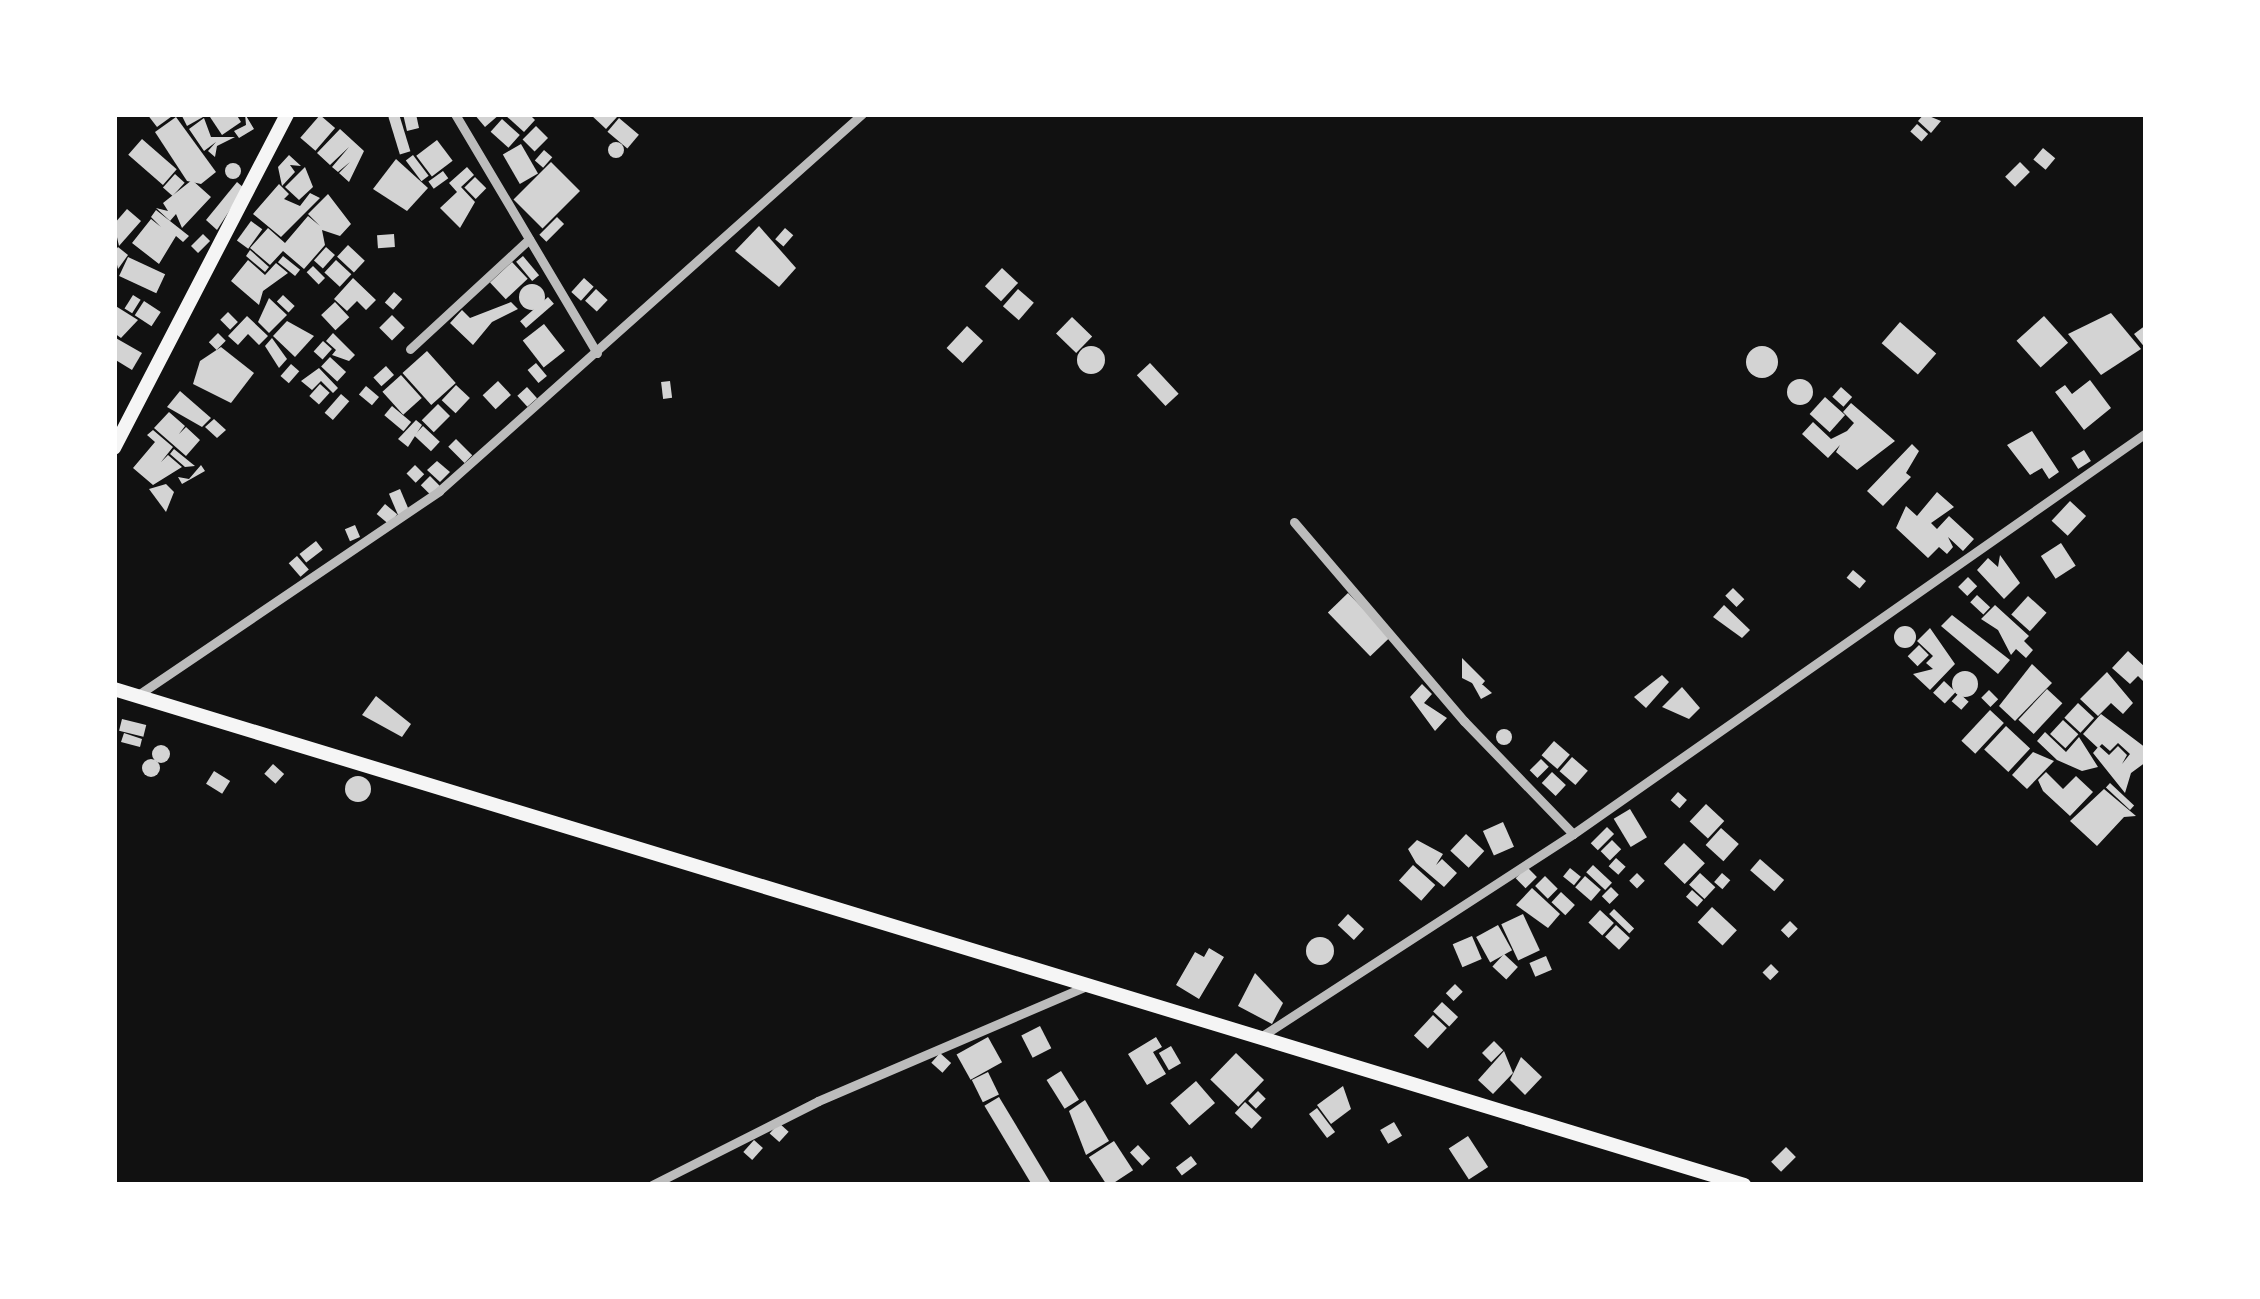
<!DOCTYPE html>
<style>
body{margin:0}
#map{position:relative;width:2260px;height:1299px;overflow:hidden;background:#111;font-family:"Exo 2",sans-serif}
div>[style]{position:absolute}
.building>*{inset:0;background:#d3d3d3;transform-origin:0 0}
.round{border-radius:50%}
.minor>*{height:9px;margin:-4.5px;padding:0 4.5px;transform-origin:4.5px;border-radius:4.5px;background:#bcbcbc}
.secondary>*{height:14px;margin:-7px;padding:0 7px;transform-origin:7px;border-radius:7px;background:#f5f5f5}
span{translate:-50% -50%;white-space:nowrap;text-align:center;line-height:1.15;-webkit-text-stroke:9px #fff;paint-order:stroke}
.frame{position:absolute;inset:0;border:117px solid #fff;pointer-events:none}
</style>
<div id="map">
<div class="building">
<i style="clip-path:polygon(147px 114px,175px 114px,157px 127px)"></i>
<i style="clip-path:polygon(181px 114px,202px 114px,203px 117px,187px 126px)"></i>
<i style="clip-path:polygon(208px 114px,236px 114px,241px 122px,222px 135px)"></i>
<i style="clip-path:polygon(245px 114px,254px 129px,239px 138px,234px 131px,246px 125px)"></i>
<i style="left:399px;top:114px;width:39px;height:11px;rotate:73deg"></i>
<i style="clip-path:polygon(403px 114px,416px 114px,419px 128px,407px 131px)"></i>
<i style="clip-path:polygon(474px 114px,500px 114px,485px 127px)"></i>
<i style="clip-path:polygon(504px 114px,529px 114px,535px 120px,524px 132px)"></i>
<i style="clip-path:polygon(590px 114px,614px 114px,617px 117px,606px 129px)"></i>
<i style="clip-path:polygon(1924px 114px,1941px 121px,1931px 133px,1918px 121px)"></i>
<i style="left:320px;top:115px;width:20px;height:30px;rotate:41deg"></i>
<i style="clip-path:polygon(176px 117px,216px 172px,201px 184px,187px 181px,155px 132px)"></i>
<i style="clip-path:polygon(204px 118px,211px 137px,235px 137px,217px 146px,215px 157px,208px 151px,216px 142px,204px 151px,189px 129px)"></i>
<i style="left:619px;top:118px;width:26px;height:18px;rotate:40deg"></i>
<i style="left:502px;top:119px;width:24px;height:17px;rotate:42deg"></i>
<i style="left:1917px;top:124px;width:15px;height:10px;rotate:42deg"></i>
<i style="left:536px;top:126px;width:17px;height:19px;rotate:45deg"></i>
<i style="clip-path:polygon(340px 129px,364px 151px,349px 182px,339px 173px,350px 162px,338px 172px,332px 167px,349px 147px,330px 165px,317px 153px)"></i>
<i style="left:142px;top:139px;width:46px;height:21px;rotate:41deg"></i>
<i style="left:437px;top:140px;width:26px;height:26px;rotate:53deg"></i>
<i class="round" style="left:608px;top:142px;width:16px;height:16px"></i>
<i style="left:521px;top:144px;width:34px;height:21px;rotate:60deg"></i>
<i style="left:2043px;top:148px;width:16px;height:15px;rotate:40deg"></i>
<i style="left:544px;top:150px;width:11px;height:14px;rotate:41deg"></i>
<i style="clip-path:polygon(289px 155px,301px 166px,290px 165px,295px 172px,282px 186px,278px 167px)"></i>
<i style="left:413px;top:155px;width:26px;height:9px;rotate:53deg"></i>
<i style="clip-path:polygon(396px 159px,428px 188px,407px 211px,373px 189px)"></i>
<i style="left:551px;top:162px;width:41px;height:53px;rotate:45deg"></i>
<i style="left:2020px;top:162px;width:14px;height:21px;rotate:45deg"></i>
<i class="round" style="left:225px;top:163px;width:16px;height:16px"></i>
<i style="clip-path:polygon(305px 167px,313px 187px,299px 200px,285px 187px)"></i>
<i style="clip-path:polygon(467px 167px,474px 175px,461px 187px,475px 202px,460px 228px,440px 208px,457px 192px,449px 183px)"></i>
<i style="left:443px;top:171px;width:9px;height:18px;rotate:54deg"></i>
<i style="left:175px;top:174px;width:13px;height:18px;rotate:42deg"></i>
<i style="left:475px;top:177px;width:16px;height:15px;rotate:45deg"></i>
<i style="clip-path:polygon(192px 180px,211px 197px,182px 228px,176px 214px,170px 221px,156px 208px,168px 211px,163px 203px)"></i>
<i style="clip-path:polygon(237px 182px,244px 188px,217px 230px,206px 220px)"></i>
<i style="clip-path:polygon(279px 184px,289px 194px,284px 199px,300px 206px,310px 193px,320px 198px,281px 237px,253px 214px)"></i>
<i style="clip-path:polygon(328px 194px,351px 224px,340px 236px,322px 230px,325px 245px,304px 269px,283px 251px,270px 265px,250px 248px,268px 228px,285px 243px,308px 216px,320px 226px,308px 214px)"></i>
<i style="clip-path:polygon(127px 209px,141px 221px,119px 246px,114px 224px)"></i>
<i style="clip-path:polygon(156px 210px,189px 236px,183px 242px,176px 236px,159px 264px,132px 243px,151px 219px,161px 227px,151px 217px)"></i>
<i style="left:557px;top:217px;width:10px;height:25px;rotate:45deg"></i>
<i style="left:251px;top:221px;width:14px;height:24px;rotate:36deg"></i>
<i style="clip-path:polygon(759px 226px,796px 268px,779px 287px,735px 251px)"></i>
<i style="left:785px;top:228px;width:11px;height:15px;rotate:41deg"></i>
<i style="left:203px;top:234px;width:10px;height:17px;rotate:45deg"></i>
<i style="left:394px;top:234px;width:13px;height:17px;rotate:86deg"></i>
<i style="left:348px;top:245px;width:23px;height:16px;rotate:43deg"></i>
<i style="clip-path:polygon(118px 247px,128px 255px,118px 269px,114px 252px)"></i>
<i style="left:326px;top:247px;width:12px;height:18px;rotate:42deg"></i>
<i style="clip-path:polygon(250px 250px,269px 267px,265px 272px,246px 256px)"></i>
<i style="left:283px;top:256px;width:22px;height:8px;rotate:39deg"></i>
<i style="left:523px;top:256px;width:25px;height:9px;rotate:50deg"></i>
<i style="left:128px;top:257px;width:41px;height:21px;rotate:25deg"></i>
<i style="clip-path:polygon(248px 260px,265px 275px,276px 263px,288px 273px,263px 291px,259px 305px,231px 281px)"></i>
<i style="left:336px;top:260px;width:21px;height:17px;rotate:43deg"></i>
<i style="left:512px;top:262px;width:23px;height:30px;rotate:47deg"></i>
<i style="left:313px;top:266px;width:17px;height:9px;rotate:45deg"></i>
<i style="left:1002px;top:268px;width:22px;height:25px;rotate:43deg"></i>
<i style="clip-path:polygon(353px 278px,376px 300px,366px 310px,357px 301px,347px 311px,334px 299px)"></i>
<i style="left:584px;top:278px;width:13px;height:19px;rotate:42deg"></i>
<i class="round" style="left:519px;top:284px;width:26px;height:26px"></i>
<i style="left:596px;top:289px;width:16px;height:16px;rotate:43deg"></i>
<i style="left:1018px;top:289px;width:21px;height:23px;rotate:41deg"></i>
<i style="left:394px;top:292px;width:11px;height:14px;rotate:41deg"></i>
<i style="left:133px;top:295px;width:9px;height:16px;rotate:32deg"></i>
<i style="left:283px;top:295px;width:16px;height:9px;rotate:43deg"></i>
<i style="left:548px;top:297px;width:9px;height:37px;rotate:49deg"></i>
<i style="clip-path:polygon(269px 298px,287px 315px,269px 333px,258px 322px)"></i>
<i style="left:144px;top:301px;width:20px;height:17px;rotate:33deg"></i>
<i style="left:335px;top:302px;width:21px;height:19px;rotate:47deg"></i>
<i style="clip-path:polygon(511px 302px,518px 309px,492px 322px,473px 345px,450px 323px,462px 310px,470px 318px)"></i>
<i style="clip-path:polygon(114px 305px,138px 320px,121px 338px,114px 333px)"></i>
<i style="left:228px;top:312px;width:14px;height:11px;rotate:45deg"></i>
<i style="clip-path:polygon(2111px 313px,2141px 349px,2101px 375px,2068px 334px)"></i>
<i style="left:392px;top:315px;width:18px;height:18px;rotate:45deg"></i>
<i style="clip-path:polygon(247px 316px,268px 336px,259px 345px,248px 334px,238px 345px,228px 336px)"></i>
<i style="left:2044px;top:316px;width:36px;height:37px;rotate:48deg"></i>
<i style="left:1072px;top:317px;width:28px;height:23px;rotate:44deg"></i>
<i style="clip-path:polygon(287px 321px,314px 336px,295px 357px,273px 336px)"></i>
<i style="left:1900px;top:322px;width:48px;height:28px;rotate:41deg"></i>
<i style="left:544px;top:324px;width:34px;height:27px;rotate:52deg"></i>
<i style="clip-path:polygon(2146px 325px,2146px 349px,2134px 334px)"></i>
<i style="left:967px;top:326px;width:22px;height:30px;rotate:43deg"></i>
<i style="left:218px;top:333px;width:11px;height:13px;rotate:45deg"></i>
<i style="clip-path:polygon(333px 333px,355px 355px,349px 361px,332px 355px,336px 350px,326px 341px)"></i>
<i style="clip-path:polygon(114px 337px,142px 353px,132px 370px,114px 359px)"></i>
<i style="clip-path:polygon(272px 338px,287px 359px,279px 368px,265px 346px)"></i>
<i style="left:323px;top:341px;width:12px;height:14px;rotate:42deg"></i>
<i class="round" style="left:1077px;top:346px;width:28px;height:28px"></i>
<i class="round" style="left:1746px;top:346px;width:32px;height:32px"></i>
<i style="clip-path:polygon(221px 347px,254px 373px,231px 403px,193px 384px,200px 361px)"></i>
<i style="left:427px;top:351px;width:43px;height:33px;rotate:48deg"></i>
<i style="left:330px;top:357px;width:22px;height:13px;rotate:43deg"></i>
<i style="left:536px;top:363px;width:17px;height:11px;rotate:50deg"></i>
<i style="left:1150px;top:363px;width:42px;height:18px;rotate:47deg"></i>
<i style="left:291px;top:364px;width:11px;height:16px;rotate:41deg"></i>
<i style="left:386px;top:366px;width:12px;height:17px;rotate:48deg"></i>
<i style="clip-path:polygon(319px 368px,338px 388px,333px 393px,321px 381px,312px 390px,301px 381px)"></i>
<i style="left:401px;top:375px;width:31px;height:25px;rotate:48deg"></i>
<i class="round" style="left:1787px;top:379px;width:26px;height:26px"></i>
<i style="clip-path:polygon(2090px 380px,2111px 408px,2084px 430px,2055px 392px,2065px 385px,2072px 394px)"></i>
<i style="left:498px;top:381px;width:19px;height:21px;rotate:47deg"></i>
<i style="left:670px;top:381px;width:17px;height:9px;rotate:83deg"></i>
<i style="left:320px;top:384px;width:13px;height:16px;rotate:42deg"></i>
<i style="left:456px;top:385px;width:19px;height:21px;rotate:43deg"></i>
<i style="left:366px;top:386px;width:17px;height:11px;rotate:40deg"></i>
<i style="left:527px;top:387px;width:15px;height:13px;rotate:48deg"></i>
<i style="left:1841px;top:387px;width:15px;height:13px;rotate:42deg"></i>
<i style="clip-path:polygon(180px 391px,211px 418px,202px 427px,167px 407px)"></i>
<i style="left:341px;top:394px;width:11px;height:25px;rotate:41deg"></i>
<i style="left:1825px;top:397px;width:27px;height:23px;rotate:42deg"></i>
<i style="clip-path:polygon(1851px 403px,1895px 441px,1857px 470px,1836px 452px,1840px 445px,1828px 458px,1802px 434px,1813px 422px,1831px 439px,1847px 431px,1854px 423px,1843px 412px)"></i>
<i style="left:438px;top:404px;width:17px;height:23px;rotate:45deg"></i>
<i style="left:392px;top:406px;width:25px;height:12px;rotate:40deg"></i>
<i style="clip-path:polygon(169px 412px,185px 426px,179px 434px,186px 427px,200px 440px,186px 456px,154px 428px)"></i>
<i style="clip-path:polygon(214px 419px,226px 430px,217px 438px,205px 427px)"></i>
<i style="clip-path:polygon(416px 420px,422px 425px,408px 447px,398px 439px)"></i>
<i style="left:423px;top:426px;width:23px;height:13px;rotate:43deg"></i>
<i style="clip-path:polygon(153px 430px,173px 447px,161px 462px,168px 455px,182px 467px,153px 485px,133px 468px,155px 442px,147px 435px)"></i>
<i style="clip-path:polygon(2032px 431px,2059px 472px,2049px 479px,2042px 468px,2030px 475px,2007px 445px)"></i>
<i style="left:456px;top:439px;width:23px;height:11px;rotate:45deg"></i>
<i style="clip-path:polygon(1912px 444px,1919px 451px,1906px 473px,1911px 477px,1883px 506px,1867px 491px)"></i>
<i style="clip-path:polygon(174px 449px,190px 462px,195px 466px,185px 467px,170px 454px)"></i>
<i style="left:2084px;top:450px;width:13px;height:15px;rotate:58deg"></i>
<i style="clip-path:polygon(437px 461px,450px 472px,440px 482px,427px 470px)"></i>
<i style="clip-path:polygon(201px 465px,205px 471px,182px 484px,178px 477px,189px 479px)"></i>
<i style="left:415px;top:465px;width:13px;height:12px;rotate:45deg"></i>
<i style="left:430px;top:476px;width:14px;height:13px;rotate:45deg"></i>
<i style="clip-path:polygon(166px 484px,174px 492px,166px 512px,149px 489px)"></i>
<i style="left:400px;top:489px;width:23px;height:12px;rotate:67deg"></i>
<i style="clip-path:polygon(1937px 492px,1954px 507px,1931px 523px,1937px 529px,1949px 516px,1974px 539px,1963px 551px,1948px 537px,1953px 547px,1947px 554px,1939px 547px,1928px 558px,1896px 528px,1906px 506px,1917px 516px)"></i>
<i style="left:2070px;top:501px;width:22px;height:27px;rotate:43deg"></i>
<i style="left:385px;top:504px;width:16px;height:13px;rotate:40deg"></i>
<i style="left:355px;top:525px;width:13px;height:11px;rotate:67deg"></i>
<i style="left:316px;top:541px;width:11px;height:21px;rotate:52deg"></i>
<i style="left:2061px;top:543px;width:27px;height:24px;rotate:57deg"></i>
<i style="clip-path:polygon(2000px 555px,2020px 583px,2004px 599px,1977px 570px,1988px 558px,1998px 567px)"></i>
<i style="left:297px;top:556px;width:18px;height:11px;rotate:49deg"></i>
<i style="left:1853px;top:570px;width:17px;height:10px;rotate:40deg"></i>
<i style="left:1968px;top:577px;width:13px;height:14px;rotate:45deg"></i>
<i style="left:1733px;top:588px;width:16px;height:11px;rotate:45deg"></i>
<i style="left:1348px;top:593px;width:61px;height:28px;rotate:46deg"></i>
<i style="left:1977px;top:595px;width:18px;height:10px;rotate:43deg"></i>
<i style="left:2028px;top:596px;width:25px;height:25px;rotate:42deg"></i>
<i style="clip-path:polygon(1724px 605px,1750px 630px,1742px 638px,1713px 617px)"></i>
<i style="clip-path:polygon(1995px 605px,2029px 636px,2024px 641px,2033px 650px,2026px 658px,2016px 649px,2011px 655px,1998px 630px,1981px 619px)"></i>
<i style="clip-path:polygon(1952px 615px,2010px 660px,1998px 674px,1941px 626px)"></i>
<i class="round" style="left:1894px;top:626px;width:22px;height:22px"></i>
<i style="clip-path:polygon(1930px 628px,1955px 664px,1930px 690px,1913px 674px,1933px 669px,1926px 663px,1933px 656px,1917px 641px)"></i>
<i style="left:1919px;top:645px;width:14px;height:16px;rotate:45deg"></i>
<i style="clip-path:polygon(2128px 651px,2146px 668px,2146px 684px,2138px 676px,2130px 684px,2112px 668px)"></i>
<i style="clip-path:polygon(1462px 658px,1485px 681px,1480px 687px,1462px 678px)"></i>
<i style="clip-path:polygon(2032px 664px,2052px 683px,2015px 721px,1999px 706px)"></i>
<i class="round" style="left:1952px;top:671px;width:26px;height:26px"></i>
<i style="clip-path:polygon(2107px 672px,2133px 703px,2123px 714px,2111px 703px,2098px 716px,2080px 699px)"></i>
<i style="clip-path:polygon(1662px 675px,1669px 682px,1646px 708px,1634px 697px)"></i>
<i style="clip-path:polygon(1471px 681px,1483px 685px,1492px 693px,1481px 699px)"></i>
<i style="left:1944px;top:681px;width:16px;height:16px;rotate:43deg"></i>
<i style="clip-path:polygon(1422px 684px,1432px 694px,1424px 703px,1447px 718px,1435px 731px,1410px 697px)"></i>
<i style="clip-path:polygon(1682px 687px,1700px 708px,1689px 719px,1662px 707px)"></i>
<i style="left:2047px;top:689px;width:21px;height:42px;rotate:43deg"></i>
<i style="left:1989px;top:690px;width:13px;height:11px;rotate:45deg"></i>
<i style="left:1959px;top:693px;width:13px;height:11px;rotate:42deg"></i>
<i style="clip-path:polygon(376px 696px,411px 724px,402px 737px,362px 715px)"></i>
<i style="left:2078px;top:703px;width:22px;height:20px;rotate:43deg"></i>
<i style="left:1990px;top:710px;width:19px;height:42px;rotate:43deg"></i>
<i style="clip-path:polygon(2101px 714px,2146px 748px,2146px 762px,2131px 773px,2125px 793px,2093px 753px,2099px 746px,2109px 755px,2118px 746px,2127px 755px,2122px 764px,2130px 754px,2118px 743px,2110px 751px,2102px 744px,2098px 748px,2083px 734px)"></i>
<i style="left:122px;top:719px;width:25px;height:12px;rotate:14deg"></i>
<i style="left:2063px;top:720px;width:21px;height:19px;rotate:43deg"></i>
<i style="left:2006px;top:726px;width:33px;height:32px;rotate:43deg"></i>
<i class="round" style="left:1496px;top:729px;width:16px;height:16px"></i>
<i style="clip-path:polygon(2045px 732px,2066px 752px,2079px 737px,2098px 767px,2082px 771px,2057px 760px,2037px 741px)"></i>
<i style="clip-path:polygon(124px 733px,142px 739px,140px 747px,121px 742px)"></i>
<i style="left:1554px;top:741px;width:21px;height:19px;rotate:41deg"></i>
<i class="round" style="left:152px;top:745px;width:18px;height:18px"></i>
<i style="clip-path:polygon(2033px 752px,2054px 761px,2027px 789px,2012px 775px)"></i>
<i style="left:1572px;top:757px;width:21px;height:19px;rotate:41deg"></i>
<i style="left:1541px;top:759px;width:11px;height:16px;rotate:45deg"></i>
<i class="round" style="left:142px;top:759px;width:18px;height:18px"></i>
<i style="left:273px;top:764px;width:15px;height:13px;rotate:42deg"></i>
<i style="left:214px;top:771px;width:19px;height:15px;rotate:32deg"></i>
<i style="left:1552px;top:772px;width:19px;height:15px;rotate:43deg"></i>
<i style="clip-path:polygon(2046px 772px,2063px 789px,2076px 776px,2093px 792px,2070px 816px,2043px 791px,2038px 780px)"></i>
<i class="round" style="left:345px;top:776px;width:26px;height:26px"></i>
<i style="left:2110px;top:783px;width:33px;height:6px;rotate:43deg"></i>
<i style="clip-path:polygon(2104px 789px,2136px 816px,2124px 817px,2097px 846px,2070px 821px)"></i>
<i style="left:1678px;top:792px;width:12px;height:11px;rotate:42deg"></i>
<i style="left:1706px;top:804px;width:25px;height:24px;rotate:43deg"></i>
<i style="left:1630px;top:809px;width:33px;height:19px;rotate:59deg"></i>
<i style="left:1503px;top:822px;width:27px;height:22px;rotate:66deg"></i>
<i style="left:1607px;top:827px;width:10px;height:23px;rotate:45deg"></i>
<i style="left:1721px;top:828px;width:24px;height:23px;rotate:42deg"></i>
<i style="left:1466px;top:834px;width:25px;height:23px;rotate:43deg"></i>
<i style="clip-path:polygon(1417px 840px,1443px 854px,1436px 865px,1442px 859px,1457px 873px,1444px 887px,1416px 863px,1408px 849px)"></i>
<i style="left:1612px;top:840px;width:13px;height:16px;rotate:45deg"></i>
<i style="left:1684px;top:843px;width:29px;height:29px;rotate:44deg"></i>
<i style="left:1616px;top:858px;width:13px;height:11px;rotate:42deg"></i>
<i style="left:1760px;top:859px;width:32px;height:15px;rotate:41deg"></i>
<i style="left:1413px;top:865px;width:30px;height:21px;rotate:42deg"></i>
<i style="left:1593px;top:865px;width:26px;height:10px;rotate:43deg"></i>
<i style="left:1527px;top:867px;width:14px;height:16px;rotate:45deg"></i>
<i style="left:1570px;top:868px;width:14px;height:11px;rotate:39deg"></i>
<i style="left:1637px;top:873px;width:11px;height:11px;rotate:45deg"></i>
<i style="left:1700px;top:873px;width:21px;height:16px;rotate:43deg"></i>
<i style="left:1722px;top:873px;width:11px;height:12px;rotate:41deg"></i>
<i style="left:1545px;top:876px;width:18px;height:14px;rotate:45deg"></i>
<i style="left:1585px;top:876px;width:21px;height:15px;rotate:41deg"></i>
<i style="left:1611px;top:887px;width:11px;height:13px;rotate:45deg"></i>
<i style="clip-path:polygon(1532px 888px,1560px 914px,1548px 928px,1516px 905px)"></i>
<i style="left:1692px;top:890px;width:15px;height:9px;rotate:42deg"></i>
<i style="left:1561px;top:892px;width:19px;height:14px;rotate:43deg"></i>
<i style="left:1712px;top:907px;width:34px;height:21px;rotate:43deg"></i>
<i style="left:1614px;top:909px;width:28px;height:7px;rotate:44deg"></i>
<i style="left:1600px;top:910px;width:19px;height:17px;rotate:43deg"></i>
<i style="left:1348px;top:914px;width:22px;height:15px;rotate:43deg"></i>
<i style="left:1523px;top:914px;width:40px;height:24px;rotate:65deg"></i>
<i style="left:1790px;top:921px;width:11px;height:13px;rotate:45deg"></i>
<i style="left:1498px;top:925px;width:29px;height:25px;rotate:61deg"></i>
<i style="left:1616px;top:925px;width:19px;height:16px;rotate:43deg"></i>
<i style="left:1472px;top:936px;width:25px;height:21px;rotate:67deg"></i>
<i class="round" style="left:1306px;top:937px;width:28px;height:28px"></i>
<i style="clip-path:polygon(1209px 948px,1224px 957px,1199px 999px,1176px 985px,1195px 952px,1204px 957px)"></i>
<i style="left:1504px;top:954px;width:19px;height:17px;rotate:43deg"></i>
<i style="left:1546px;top:956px;width:15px;height:18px;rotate:67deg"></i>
<i style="left:1771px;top:964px;width:11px;height:12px;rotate:45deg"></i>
<i style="clip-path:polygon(1255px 973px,1283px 1003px,1272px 1024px,1238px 1006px)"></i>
<i style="left:1455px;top:984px;width:11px;height:13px;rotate:45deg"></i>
<i style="left:1442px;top:1002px;width:22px;height:13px;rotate:43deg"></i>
<i style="left:1433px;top:1015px;width:19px;height:28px;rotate:43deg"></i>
<i style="left:1040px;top:1026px;width:25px;height:21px;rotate:63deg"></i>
<i style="left:988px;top:1037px;width:29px;height:36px;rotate:61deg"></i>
<i style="clip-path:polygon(1156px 1037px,1162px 1047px,1153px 1052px,1166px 1074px,1147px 1085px,1128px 1054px)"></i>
<i style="left:1494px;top:1041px;width:13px;height:17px;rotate:45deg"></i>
<i style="left:1171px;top:1046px;width:20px;height:14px;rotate:60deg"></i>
<i style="clip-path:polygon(1504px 1051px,1513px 1073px,1493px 1094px,1478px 1080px)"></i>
<i style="left:940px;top:1053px;width:15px;height:13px;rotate:42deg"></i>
<i style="left:1236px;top:1053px;width:39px;height:37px;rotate:44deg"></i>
<i style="clip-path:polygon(1521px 1057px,1542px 1077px,1525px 1095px,1510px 1080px)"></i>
<i style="left:1061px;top:1071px;width:34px;height:17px;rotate:58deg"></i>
<i style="left:988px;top:1072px;width:25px;height:18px;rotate:64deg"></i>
<i style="left:1196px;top:1081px;width:29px;height:34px;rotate:49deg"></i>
<i style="clip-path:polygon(1343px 1086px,1351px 1109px,1331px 1124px,1317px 1105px)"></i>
<i style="left:1258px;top:1091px;width:11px;height:14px;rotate:45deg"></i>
<i style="left:999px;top:1097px;width:102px;height:17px;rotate:59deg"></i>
<i style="clip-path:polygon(1085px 1100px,1109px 1141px,1086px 1155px,1069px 1111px)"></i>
<i style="left:1245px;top:1102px;width:23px;height:15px;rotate:43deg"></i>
<i style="left:1317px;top:1108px;width:30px;height:10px;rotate:53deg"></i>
<i style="left:1394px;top:1122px;width:16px;height:16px;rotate:60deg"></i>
<i style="left:779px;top:1123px;width:13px;height:14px;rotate:42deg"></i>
<i style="left:1468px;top:1136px;width:37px;height:23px;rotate:57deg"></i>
<i style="left:754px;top:1140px;width:12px;height:16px;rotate:42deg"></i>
<i style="left:1114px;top:1141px;width:35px;height:30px;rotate:57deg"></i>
<i style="left:1138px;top:1145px;width:18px;height:11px;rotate:47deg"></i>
<i style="left:1786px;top:1147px;width:14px;height:21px;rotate:45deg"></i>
<i style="left:1191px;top:1156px;width:10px;height:19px;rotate:53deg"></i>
</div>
<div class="minor">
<i style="left:455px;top:114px;width:278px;rotate:59.3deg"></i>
<i style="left:410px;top:349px;width:162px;rotate:-42.7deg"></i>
<i style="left:1294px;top:522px;width:262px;rotate:49.5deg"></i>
<i style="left:1464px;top:721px;width:157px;rotate:46deg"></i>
<i style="left:138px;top:695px;width:364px;rotate:-34.1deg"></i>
<i style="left:439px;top:491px;width:567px;rotate:-41.71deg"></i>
<i style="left:1265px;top:1034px;width:367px;rotate:-33deg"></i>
<i style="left:1573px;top:834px;width:699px;rotate:-34.99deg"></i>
<i style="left:652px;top:1185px;width:186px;rotate:-26.8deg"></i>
<i style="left:818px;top:1101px;width:295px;rotate:-23.2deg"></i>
</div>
<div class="secondary">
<i style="left:114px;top:448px;width:376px;rotate:-62.6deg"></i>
<i style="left:114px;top:689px;width:1704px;rotate:16.92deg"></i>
</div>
<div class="frame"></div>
</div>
